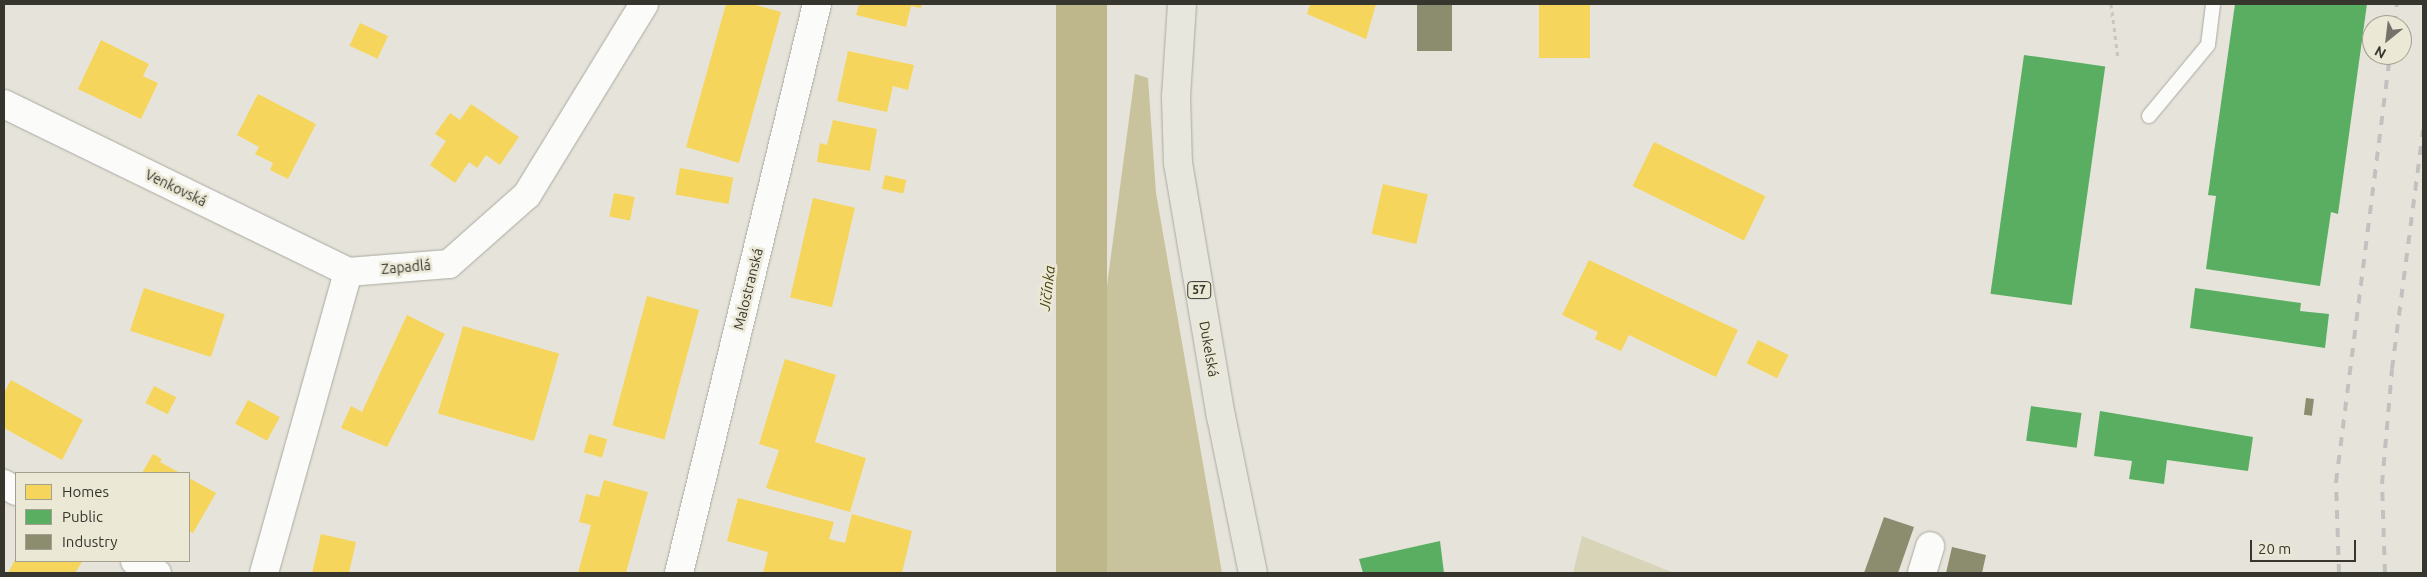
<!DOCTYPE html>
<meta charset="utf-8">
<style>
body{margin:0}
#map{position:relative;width:2427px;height:577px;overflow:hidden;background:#e6e4da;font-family:Ubuntu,sans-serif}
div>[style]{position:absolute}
.green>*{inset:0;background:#d8d4b7}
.forest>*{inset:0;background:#c8c29d}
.water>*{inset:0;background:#beb78b;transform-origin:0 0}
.homes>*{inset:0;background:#f6d55c;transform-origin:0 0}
.public>*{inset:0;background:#5aae61;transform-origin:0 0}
.industry>*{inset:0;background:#8c8c6e;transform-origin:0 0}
.path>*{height:3px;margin-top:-1.5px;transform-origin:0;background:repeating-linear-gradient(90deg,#c6c6c3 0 4px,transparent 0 8px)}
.roads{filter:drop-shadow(0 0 1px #aaa9a1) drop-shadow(0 0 1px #aaa9a1)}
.service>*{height:14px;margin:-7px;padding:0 7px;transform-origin:7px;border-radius:7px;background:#fbfbf9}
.minor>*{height:28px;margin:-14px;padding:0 14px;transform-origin:14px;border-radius:14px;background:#fbfbf9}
.primary>*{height:28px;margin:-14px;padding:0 14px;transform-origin:14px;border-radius:14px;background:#e8e7dd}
.rail>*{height:4px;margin-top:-2px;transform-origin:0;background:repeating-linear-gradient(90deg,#c2c1bf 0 9px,transparent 0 18px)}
span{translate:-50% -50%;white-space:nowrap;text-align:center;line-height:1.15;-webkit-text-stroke:5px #ebe8d5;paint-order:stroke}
.shield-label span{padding:1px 4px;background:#ebe8d5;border:1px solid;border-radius:4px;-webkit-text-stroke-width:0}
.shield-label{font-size:12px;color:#36352e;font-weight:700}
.street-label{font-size:14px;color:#36352e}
.water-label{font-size:15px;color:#484112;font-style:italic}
.frame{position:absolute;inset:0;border:5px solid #36352e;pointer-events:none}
.legend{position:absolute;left:15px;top:472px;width:175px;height:90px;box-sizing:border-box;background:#ebe8d5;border:1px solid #a3a092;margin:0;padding:6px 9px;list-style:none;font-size:15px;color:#36352e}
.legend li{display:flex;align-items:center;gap:10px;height:25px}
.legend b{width:25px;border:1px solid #a3a092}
.north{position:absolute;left:2362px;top:15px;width:50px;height:50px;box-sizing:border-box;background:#ebe8d5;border:1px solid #a3a092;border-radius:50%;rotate:209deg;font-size:14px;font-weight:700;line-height:20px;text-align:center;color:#36352e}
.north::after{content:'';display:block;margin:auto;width:18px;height:22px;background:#74726a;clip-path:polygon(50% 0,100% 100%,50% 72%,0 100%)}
.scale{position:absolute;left:2250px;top:540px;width:106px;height:22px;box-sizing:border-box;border:2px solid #36352e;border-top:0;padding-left:6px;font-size:15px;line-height:18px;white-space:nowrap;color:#36352e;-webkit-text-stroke:4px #ebe8d5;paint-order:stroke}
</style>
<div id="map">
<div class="green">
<i style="clip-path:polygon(1582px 536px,1674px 573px,1573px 573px)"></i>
</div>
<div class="forest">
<i style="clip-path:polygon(1135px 74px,1148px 78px,1156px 193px,1222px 573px,1069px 573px)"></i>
</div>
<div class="water">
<i style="left:1056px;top:4px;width:51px;height:574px"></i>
</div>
<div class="homes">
<i style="clip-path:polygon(726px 4px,752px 4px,781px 12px,739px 163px,686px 147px)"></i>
<i style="clip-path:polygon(859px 4px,922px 4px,921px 8px,911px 6px,906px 27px,856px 15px)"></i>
<i style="clip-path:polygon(1310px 4px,1376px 4px,1366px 39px,1307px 14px)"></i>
<i style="left:1539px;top:4px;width:51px;height:54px"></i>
<i style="left:360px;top:23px;width:31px;height:25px;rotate:25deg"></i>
<i style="clip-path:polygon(101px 40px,149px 64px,143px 76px,158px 83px,141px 119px,78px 89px)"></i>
<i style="clip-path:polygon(848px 51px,914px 65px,908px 90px,893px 86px,887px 112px,837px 101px)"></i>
<i style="clip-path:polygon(258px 94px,316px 124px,288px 179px,270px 170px,273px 163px,255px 154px,259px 147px,237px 135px)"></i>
<i style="clip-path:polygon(471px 104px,519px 137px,500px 165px,486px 155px,477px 168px,469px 162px,455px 183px,430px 165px,446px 141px,435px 134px,450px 113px,460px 120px)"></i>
<i style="clip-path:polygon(833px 120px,877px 129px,870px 171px,817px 162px,820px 143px,827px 145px)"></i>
<i style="left:1654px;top:142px;width:124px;height:49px;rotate:26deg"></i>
<i style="left:680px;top:168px;width:54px;height:27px;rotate:10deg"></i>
<i style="left:885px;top:175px;width:22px;height:14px;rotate:13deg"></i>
<i style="left:1383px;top:184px;width:46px;height:51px;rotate:13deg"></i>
<i style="left:614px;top:193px;width:21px;height:24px;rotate:11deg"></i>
<i style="left:813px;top:198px;width:43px;height:102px;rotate:13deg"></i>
<i style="clip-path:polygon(1589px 260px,1738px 330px,1716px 377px,1629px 335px,1621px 351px,1595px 339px,1598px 332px,1562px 315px)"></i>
<i style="left:144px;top:288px;width:85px;height:45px;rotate:18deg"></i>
<i style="left:647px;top:296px;width:54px;height:134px;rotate:15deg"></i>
<i style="clip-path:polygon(407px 315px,445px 334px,387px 447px,341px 428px,351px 406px,362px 412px)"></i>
<i style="left:463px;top:326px;width:100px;height:91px;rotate:16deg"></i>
<i style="left:1758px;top:340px;width:34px;height:26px;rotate:26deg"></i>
<i style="clip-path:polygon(785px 359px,836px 375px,815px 442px,866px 458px,850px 512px,766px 488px,779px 450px,759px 444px)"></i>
<i style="clip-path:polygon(11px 380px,83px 420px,62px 460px,4px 428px,4px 393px)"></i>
<i style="left:154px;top:386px;width:25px;height:19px;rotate:27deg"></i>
<i style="left:248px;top:400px;width:36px;height:27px;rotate:28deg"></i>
<i style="left:589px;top:434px;width:19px;height:19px;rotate:16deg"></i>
<i style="clip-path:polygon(153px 454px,162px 459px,160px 462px,180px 473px,142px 473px)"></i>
<i style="clip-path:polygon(189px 478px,216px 493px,193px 533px,189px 531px)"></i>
<i style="clip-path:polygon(604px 480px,648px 492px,626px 573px,578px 573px,591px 525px,579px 522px,586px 494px,599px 497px)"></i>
<i style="clip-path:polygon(738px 498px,834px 522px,829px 539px,845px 543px,852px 514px,912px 531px,902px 573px,763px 573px,768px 552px,727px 541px)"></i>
<i style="clip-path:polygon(321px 534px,356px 542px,349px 573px,312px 573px)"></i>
<i style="clip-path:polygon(16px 558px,16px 561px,82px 562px,75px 573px,8px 573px)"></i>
</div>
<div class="public">
<i style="clip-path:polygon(2235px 4px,2367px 4px,2338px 214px,2331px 212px,2320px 286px,2206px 269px,2216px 196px,2208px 195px)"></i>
<i style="left:2024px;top:55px;width:82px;height:241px;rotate:8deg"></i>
<i style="clip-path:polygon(2195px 288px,2301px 303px,2300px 311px,2329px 314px,2325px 348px,2190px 328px)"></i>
<i style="left:2031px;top:406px;width:51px;height:35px;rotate:8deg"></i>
<i style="clip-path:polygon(2100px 411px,2253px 437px,2248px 471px,2167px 460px,2164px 484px,2129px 479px,2132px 461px,2094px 456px)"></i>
<i style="clip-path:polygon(1440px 541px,1444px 573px,1363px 573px,1359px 559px)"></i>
</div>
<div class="industry">
<i style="left:1417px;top:4px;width:35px;height:47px"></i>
<i style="left:2306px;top:398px;width:8px;height:17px;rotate:7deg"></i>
<i style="clip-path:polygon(1884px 517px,1914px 527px,1898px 573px,1864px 573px)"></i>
<i style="clip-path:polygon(1952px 547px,1986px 555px,1982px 573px,1946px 573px)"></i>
</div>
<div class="path">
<i style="left:2111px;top:4px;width:55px;rotate:82.7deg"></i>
</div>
<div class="roads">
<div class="service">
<i style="left:2149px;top:116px;width:92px;rotate:-50.3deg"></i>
<i style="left:2208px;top:45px;width:41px;rotate:-83deg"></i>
</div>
<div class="minor">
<i style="left:4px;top:104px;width:383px;rotate:26deg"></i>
<i style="left:4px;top:484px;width:14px;rotate:30deg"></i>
<i style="left:135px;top:561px;width:25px;rotate:29deg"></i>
<i style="left:264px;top:573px;width:313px;rotate:-74.4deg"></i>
<i style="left:348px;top:272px;width:101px;rotate:-4.5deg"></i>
<i style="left:449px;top:264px;width:104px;rotate:-41.5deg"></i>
<i style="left:527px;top:195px;width:224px;rotate:-58.5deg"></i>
<i style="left:679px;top:573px;width:585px;rotate:-76.37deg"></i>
<i style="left:1922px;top:573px;width:28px;rotate:-73deg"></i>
</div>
<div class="primary">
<i style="left:1182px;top:4px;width:93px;rotate:93.7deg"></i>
<i style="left:1176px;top:97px;width:66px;rotate:88.3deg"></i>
<i style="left:1178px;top:163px;width:257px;rotate:80.4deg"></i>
<i style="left:1221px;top:416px;width:160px;rotate:78.5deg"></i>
</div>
</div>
<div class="rail">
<i style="left:2394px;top:25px;width:21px;rotate:-82deg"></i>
<i style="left:2339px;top:573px;width:91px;rotate:-91.9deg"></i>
<i style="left:2336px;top:482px;width:430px;rotate:-82.8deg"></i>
<i style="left:2385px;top:573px;width:89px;rotate:-91.9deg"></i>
<i style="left:2382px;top:484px;width:115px;rotate:-85deg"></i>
<i style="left:2392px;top:369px;width:241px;rotate:-82.6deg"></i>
</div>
<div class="shield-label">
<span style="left:1199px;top:290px">57</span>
</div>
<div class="street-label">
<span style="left:176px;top:188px;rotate:26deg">Venkovská</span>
<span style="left:406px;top:267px;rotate:-5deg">Zapadlá</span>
<span style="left:748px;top:289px;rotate:-76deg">Malostranská</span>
<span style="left:1209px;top:349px;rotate:80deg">Dukelská</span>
</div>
<div class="water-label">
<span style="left:1047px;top:288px;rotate:-83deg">Jičínka</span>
</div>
<div class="frame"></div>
<ul class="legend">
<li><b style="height:14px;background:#f6d55c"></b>Homes</li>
<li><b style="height:14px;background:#5aae61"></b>Public</li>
<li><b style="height:14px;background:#8c8c6e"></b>Industry</li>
</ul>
<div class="north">N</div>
<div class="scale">20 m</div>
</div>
